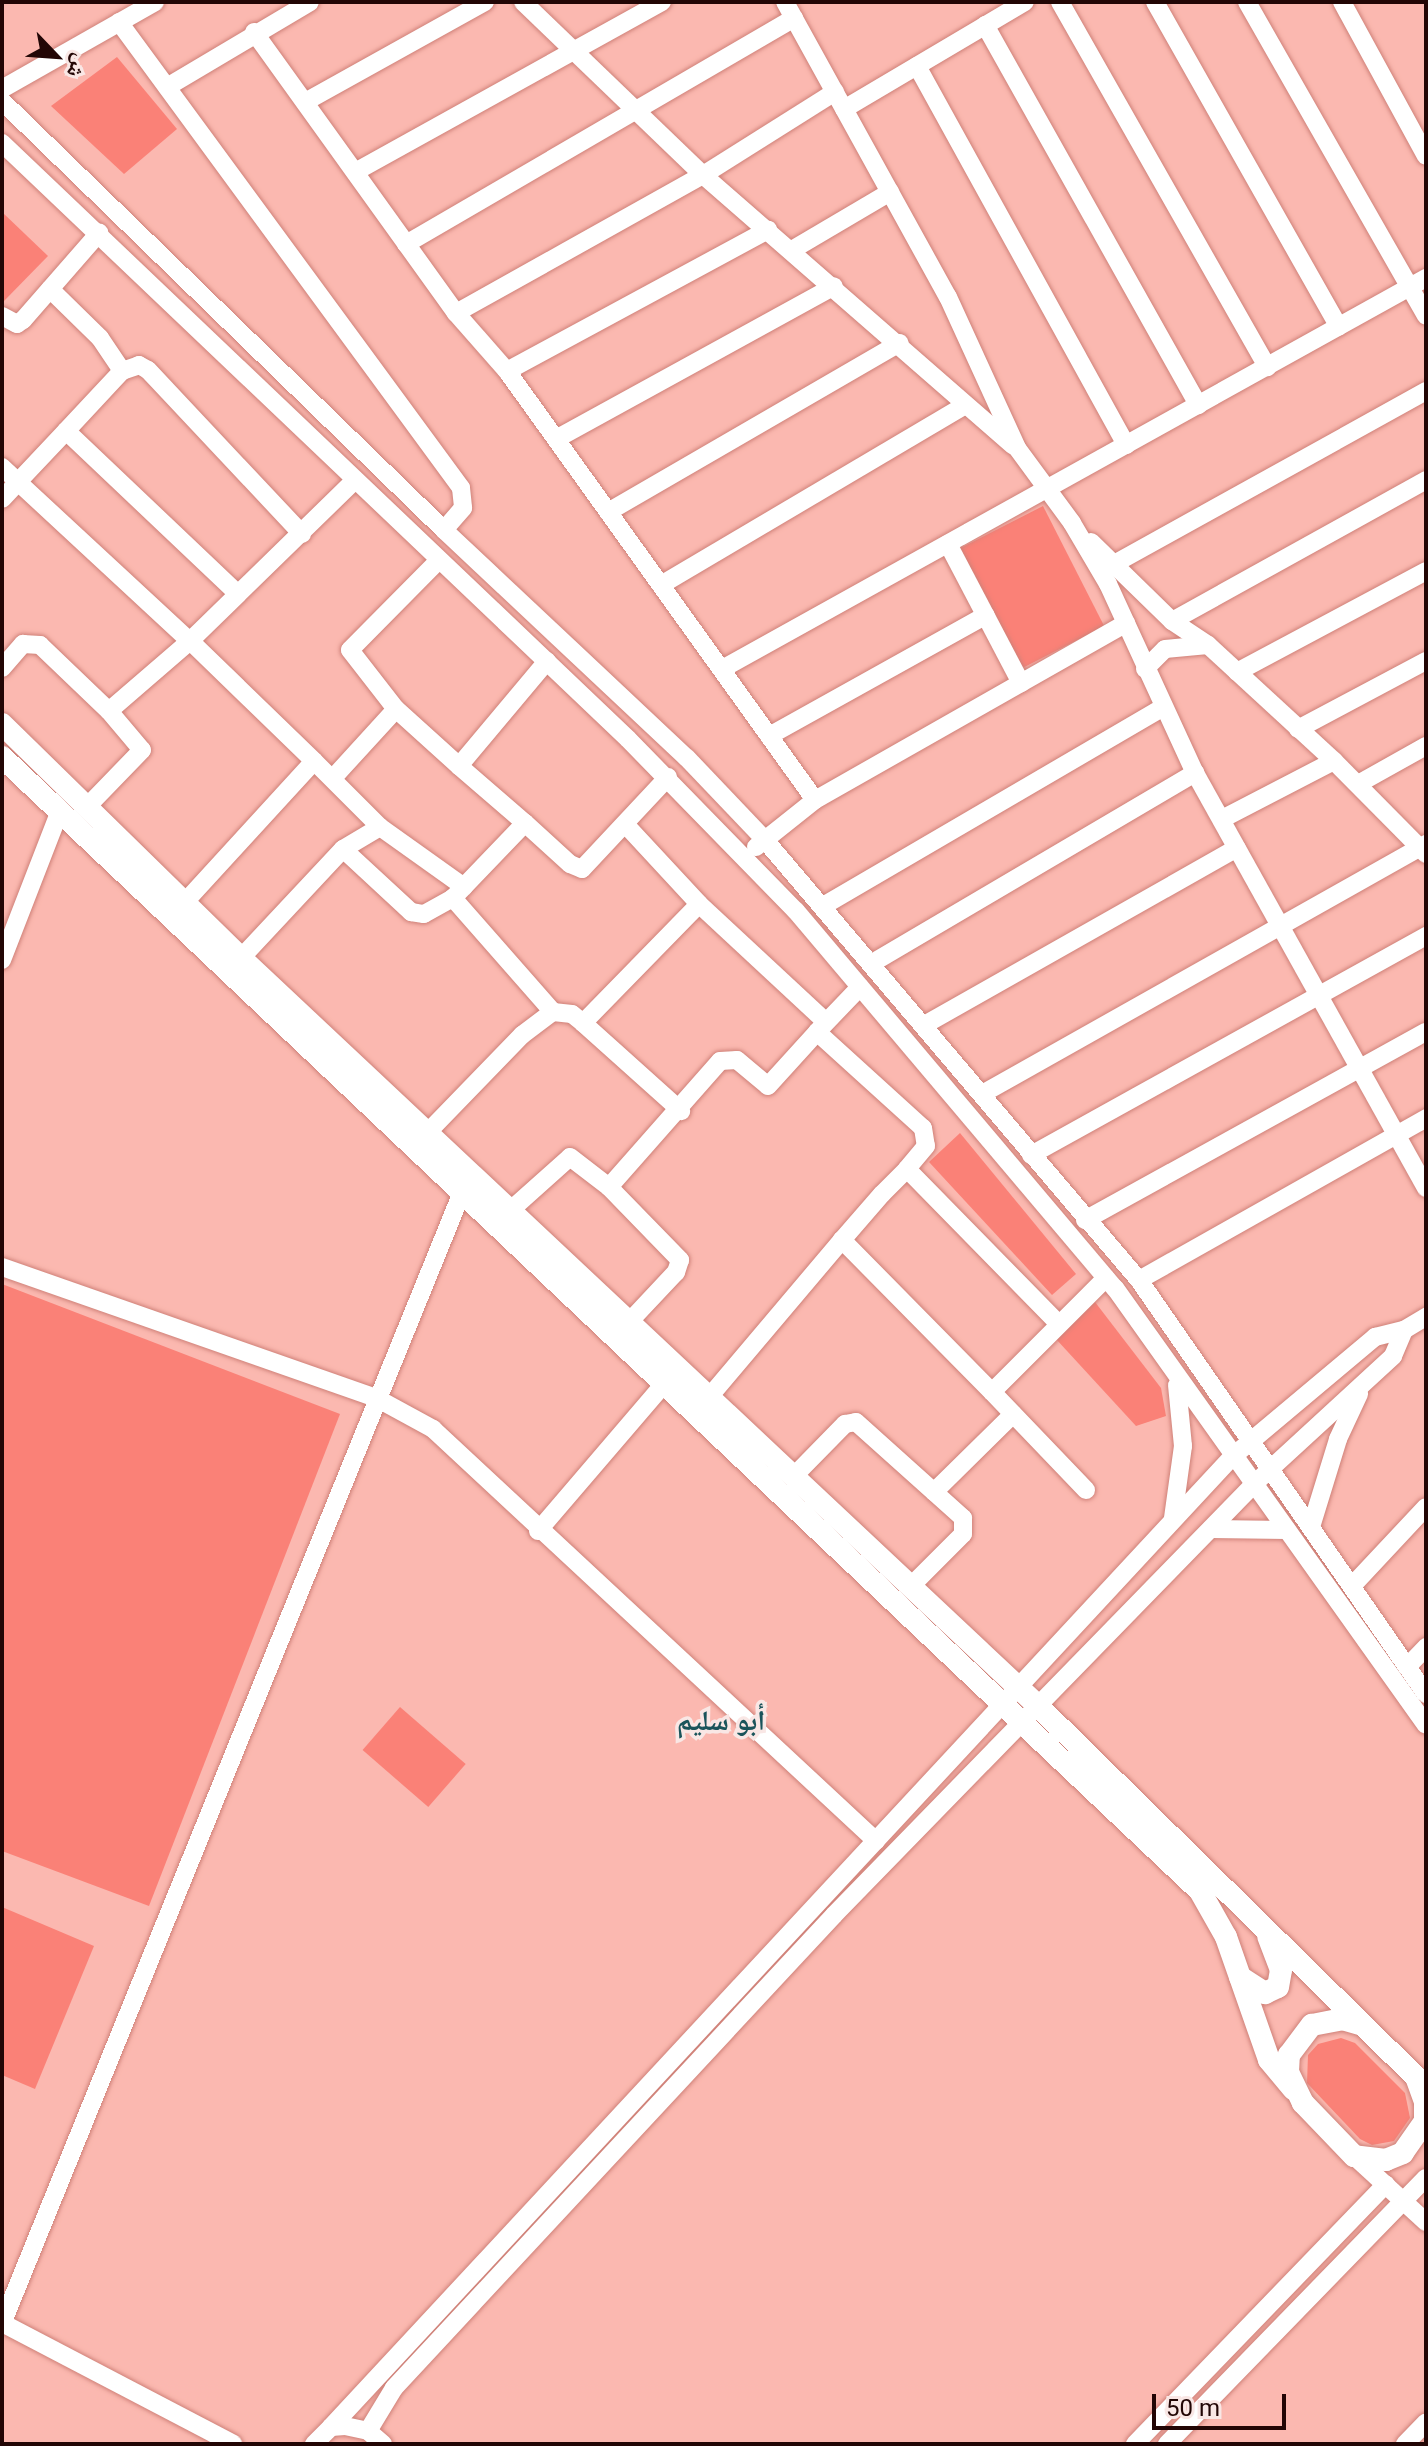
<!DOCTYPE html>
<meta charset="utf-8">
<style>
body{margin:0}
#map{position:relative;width:1428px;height:2446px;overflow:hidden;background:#fbb8b0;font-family:Roboto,"Noto Naskh Arabic",sans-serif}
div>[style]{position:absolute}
.green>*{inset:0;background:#fa8177;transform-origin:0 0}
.roads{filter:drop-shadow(0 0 2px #cf8178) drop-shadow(0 0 2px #cf8178)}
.minor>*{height:18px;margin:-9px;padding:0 9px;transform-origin:9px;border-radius:9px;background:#fff}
.major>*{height:22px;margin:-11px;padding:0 11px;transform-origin:11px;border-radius:11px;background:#fff}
span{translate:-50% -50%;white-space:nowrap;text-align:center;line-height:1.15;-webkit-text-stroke:7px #f9e7e5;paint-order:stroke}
.district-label{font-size:28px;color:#1a545b;font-weight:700}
.frame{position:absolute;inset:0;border:4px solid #220605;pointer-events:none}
.north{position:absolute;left:16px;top:16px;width:80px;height:80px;-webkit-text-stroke:6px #f9e7e5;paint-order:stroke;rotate:115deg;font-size:22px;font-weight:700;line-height:32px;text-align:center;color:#220605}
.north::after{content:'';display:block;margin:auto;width:28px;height:36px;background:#220605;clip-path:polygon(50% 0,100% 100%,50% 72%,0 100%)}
.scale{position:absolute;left:1152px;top:2394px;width:134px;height:36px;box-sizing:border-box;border:4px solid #220605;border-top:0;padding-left:10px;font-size:24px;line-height:28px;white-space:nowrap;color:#220605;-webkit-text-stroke:6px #f9e7e5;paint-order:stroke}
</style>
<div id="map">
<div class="green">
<i style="clip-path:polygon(117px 57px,177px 129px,124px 174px,51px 106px)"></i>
<i style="clip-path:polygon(2px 212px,48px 256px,4px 301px,2px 300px)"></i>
<i style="left:1043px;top:506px;width:135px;height:94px;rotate:63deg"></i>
<i style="clip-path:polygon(960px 1133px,1076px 1274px,1052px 1295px,929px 1162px)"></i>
<i style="clip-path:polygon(2px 1284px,340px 1414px,149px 1906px,2px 1851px)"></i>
<i style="clip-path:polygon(1095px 1302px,1161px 1388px,1166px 1416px,1136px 1426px,1056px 1339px)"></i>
<i style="left:400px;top:1707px;width:87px;height:57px;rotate:41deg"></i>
<i style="clip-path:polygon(2px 1907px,94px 1946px,35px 2089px,2px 2075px)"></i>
<i style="clip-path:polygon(1341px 2038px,1355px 2043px,1405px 2093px,1410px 2118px,1394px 2141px,1372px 2145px,1360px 2139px,1307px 2083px,1308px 2055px,1318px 2044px)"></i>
</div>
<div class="roads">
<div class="minor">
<i style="left:523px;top:2px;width:250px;rotate:43.9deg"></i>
<i style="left:703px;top:175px;width:411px;rotate:41.1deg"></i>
<i style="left:785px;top:2px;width:337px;rotate:61.1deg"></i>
<i style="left:948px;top:297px;width:166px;rotate:65.4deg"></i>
<i style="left:1017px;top:448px;width:93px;rotate:53.7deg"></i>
<i style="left:1072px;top:523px;width:71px;rotate:59.5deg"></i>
<i style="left:1108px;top:584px;width:208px;rotate:65.3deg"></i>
<i style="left:1195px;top:773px;width:475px;rotate:60.9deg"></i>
<i style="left:1060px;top:2px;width:420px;rotate:60.4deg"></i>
<i style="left:1155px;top:2px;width:373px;rotate:60.5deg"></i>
<i style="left:1247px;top:2px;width:361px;rotate:60.3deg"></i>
<i style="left:1342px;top:2px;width:175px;rotate:61.4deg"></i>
<i style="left:119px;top:22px;width:578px;rotate:53.72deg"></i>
<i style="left:461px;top:488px;width:20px;rotate:84deg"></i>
<i style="left:463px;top:508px;width:29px;rotate:131deg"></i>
<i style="left:985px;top:25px;width:436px;rotate:60.7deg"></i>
<i style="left:254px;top:32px;width:346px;rotate:54.3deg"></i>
<i style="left:456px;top:313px;width:77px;rotate:48.7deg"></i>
<i style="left:507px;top:371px;width:528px;rotate:54.32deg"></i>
<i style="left:917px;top:66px;width:433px;rotate:61.1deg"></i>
<i style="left:167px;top:87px;width:166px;rotate:-30.7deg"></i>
<i style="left:2px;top:89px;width:176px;rotate:-29.6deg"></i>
<i style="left:2px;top:101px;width:616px;rotate:44.14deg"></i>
<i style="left:444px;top:530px;width:333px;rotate:43.2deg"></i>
<i style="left:687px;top:758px;width:113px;rotate:46.4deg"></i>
<i style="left:765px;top:840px;width:577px;rotate:49.64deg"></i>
<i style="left:1139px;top:1280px;width:504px;rotate:55.27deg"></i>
<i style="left:305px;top:102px;width:206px;rotate:-29.1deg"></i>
<i style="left:844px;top:109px;width:210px;rotate:-30.6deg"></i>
<i style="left:2px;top:143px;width:864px;rotate:43.59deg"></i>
<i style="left:628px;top:739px;width:240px;rotate:45.7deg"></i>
<i style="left:796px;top:911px;width:494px;rotate:49.8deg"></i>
<i style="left:1115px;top:1288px;width:536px;rotate:54.56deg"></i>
<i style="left:355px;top:172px;width:351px;rotate:-29deg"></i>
<i style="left:406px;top:244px;width:449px;rotate:-30.2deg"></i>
<i style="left:792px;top:250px;width:114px;rotate:-30.6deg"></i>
<i style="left:50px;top:289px;width:70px;rotate:44.4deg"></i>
<i style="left:100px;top:338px;width:40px;rotate:56deg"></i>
<i style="left:456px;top:313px;width:283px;rotate:-29.2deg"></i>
<i style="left:703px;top:175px;width:156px;rotate:-32.2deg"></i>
<i style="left:2px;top:316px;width:17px;rotate:28deg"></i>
<i style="left:17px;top:324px;width:7px;rotate:-34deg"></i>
<i style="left:23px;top:320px;width:116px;rotate:-48.9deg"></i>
<i style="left:507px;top:371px;width:297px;rotate:-28.4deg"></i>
<i style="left:66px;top:431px;width:70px;rotate:133.3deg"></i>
<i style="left:18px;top:482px;width:234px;rotate:42.8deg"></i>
<i style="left:190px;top:641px;width:107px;rotate:139.2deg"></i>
<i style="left:109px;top:711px;width:51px;rotate:49.8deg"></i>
<i style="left:142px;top:750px;width:78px;rotate:134deg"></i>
<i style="left:556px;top:439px;width:317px;rotate:-28.8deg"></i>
<i style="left:2px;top:467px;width:22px;rotate:43deg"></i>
<i style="left:18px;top:482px;width:23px;rotate:133deg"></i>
<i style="left:608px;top:512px;width:337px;rotate:-30.1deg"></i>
<i style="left:1091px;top:542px;width:113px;rotate:44.3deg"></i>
<i style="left:1172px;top:621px;width:43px;rotate:33.7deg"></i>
<i style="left:1208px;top:645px;width:171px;rotate:42.6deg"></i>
<i style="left:1334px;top:761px;width:131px;rotate:45.3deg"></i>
<i style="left:948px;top:544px;width:157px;rotate:62.3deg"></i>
<i style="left:438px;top:561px;width:125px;rotate:134.7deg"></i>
<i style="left:350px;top:650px;width:75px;rotate:52.1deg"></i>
<i style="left:396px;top:709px;width:85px;rotate:42.1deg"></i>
<i style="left:1114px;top:564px;width:357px;rotate:-29deg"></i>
<i style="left:661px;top:585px;width:353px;rotate:-30.6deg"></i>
<i style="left:238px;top:594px;width:237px;rotate:-136.5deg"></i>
<i style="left:66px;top:431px;width:82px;rotate:-47deg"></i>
<i style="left:122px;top:371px;width:18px;rotate:-19deg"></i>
<i style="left:139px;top:365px;width:10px;rotate:29deg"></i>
<i style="left:148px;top:370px;width:225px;rotate:46.8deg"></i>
<i style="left:1172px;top:621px;width:291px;rotate:-29deg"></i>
<i style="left:2px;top:668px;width:32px;rotate:-49deg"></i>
<i style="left:23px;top:644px;width:17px;rotate:3deg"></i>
<i style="left:40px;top:645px;width:95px;rotate:43.7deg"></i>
<i style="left:722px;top:669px;width:805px;rotate:-29.05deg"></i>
<i style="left:1145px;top:669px;width:28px;rotate:-45deg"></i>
<i style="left:1165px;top:649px;width:43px;rotate:-5.3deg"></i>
<i style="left:1237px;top:672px;width:214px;rotate:-28.1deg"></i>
<i style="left:1298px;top:729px;width:145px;rotate:-28deg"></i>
<i style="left:769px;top:736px;width:248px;rotate:-29.1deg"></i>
<i style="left:314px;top:761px;width:173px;rotate:-135.9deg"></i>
<i style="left:190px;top:641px;width:228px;rotate:-44.3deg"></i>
<i style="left:333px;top:778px;width:93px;rotate:-47.6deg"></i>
<i style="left:1358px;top:784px;width:78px;rotate:-29.2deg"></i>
<i style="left:1222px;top:819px;width:126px;rotate:-27.4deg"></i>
<i style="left:525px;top:823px;width:87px;rotate:-139.2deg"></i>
<i style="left:459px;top:766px;width:137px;rotate:-50deg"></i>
<i style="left:625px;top:824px;width:109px;rotate:47.2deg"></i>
<i style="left:380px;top:827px;width:103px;rotate:35.5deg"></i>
<i style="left:756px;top:847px;width:75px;rotate:-38.5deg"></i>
<i style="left:815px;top:800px;width:358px;rotate:-29.6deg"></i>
<i style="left:185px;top:902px;width:191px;rotate:-47.5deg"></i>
<i style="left:314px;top:761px;width:93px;rotate:45deg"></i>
<i style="left:380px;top:827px;width:43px;rotate:149.3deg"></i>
<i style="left:823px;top:906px;width:394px;rotate:-30.3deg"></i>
<i style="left:241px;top:958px;width:149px;rotate:-46.9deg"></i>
<i style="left:343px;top:849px;width:93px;rotate:42.8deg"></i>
<i style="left:411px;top:912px;width:13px;rotate:9deg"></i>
<i style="left:424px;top:914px;width:33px;rotate:-29deg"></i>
<i style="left:2px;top:960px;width:158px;rotate:-68.8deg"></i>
<i style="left:874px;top:962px;width:373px;rotate:-30.5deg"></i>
<i style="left:860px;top:987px;width:62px;rotate:133.7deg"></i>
<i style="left:817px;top:1032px;width:143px;rotate:42.2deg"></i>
<i style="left:923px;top:1128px;width:18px;rotate:81deg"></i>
<i style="left:926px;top:1146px;width:30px;rotate:130deg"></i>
<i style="left:553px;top:1012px;width:152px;rotate:-131.3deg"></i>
<i style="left:453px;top:898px;width:104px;rotate:-46.2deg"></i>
<i style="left:525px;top:823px;width:61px;rotate:42.3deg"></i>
<i style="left:570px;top:864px;width:13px;rotate:23deg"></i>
<i style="left:582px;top:869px;width:126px;rotate:-46.9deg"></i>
<i style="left:583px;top:1023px;width:166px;rotate:-45.7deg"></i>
<i style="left:699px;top:904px;width:173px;rotate:42.9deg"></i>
<i style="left:926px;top:1024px;width:357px;rotate:-29.5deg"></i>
<i style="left:982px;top:1094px;width:510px;rotate:-29.38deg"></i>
<i style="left:429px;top:1131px;width:134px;rotate:-45.9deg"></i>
<i style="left:522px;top:1035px;width:39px;rotate:-37deg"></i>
<i style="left:553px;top:1012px;width:19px;rotate:6deg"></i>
<i style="left:572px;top:1014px;width:14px;rotate:39deg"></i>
<i style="left:583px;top:1023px;width:132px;rotate:41.9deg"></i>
<i style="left:1031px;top:1155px;width:452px;rotate:-29deg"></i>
<i style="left:609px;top:1187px;width:168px;rotate:-48.6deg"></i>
<i style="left:720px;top:1061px;width:17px;rotate:-3deg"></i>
<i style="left:737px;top:1060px;width:40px;rotate:40deg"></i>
<i style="left:768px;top:1086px;width:73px;rotate:-47.8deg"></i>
<i style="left:513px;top:1208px;width:76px;rotate:-41.8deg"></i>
<i style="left:570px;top:1157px;width:49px;rotate:37.6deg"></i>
<i style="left:609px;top:1187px;width:102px;rotate:45.8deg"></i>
<i style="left:680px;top:1260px;width:13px;rotate:108deg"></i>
<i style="left:676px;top:1272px;width:66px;rotate:133.2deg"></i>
<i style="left:1085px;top:1220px;width:389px;rotate:-28.9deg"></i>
<i style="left:2px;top:1267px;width:398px;rotate:19.3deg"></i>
<i style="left:378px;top:1399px;width:63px;rotate:28.6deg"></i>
<i style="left:433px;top:1429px;width:605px;rotate:42.92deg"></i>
<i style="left:1139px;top:1280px;width:330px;rotate:-29.4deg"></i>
<i style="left:992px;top:1392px;width:214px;rotate:-134.6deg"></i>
<i style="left:842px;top:1240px;width:61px;rotate:-49deg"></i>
<i style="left:882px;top:1194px;width:35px;rotate:-45deg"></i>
<i style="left:907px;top:1169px;width:216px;rotate:45.6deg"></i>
<i style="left:710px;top:1396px;width:204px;rotate:-49.8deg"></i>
<i style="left:794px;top:1476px;width:73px;rotate:-45.6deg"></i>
<i style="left:845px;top:1424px;width:11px;rotate:-10deg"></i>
<i style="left:856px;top:1422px;width:144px;rotate:41.9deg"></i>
<i style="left:963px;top:1518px;width:16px;rotate:90deg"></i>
<i style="left:963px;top:1534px;width:74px;rotate:135deg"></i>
<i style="left:1086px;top:1490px;width:136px;rotate:-133.8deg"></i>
<i style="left:992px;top:1392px;width:161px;rotate:-45deg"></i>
<i style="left:934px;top:1492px;width:111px;rotate:-44.6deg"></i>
<i style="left:1173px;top:1518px;width:73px;rotate:-82.1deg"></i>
<i style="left:1183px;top:1446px;width:61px;rotate:-95.6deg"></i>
<i style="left:1311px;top:1527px;width:92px;rotate:-72.9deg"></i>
<i style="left:1338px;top:1439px;width:50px;rotate:-65deg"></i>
<i style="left:1211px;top:1529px;width:76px;rotate:0.8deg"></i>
<i style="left:538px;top:1531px;width:192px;rotate:-49.4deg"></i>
<i style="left:1352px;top:1586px;width:108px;rotate:-46.9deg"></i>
<i style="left:1407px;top:1667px;width:28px;rotate:-46deg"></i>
<i style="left:1354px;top:2156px;width:98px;rotate:42.5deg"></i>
<i style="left:2px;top:2323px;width:261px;rotate:27.6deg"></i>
<i style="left:2px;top:2324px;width:1219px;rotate:-67.88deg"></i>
<i style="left:331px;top:2427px;width:1324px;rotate:-47.11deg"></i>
<i style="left:1232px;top:1457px;width:187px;rotate:-40deg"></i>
<i style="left:1375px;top:1337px;width:30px;rotate:-14deg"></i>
<i style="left:1404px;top:1330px;width:26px;rotate:-31deg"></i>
<i style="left:368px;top:2431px;width:50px;rotate:-58.8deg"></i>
<i style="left:394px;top:2388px;width:646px;rotate:-47.07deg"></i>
<i style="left:834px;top:1915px;width:602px;rotate:-45.74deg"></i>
<i style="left:1254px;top:1484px;width:189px;rotate:-42.6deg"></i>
<i style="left:1393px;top:1356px;width:28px;rotate:-67deg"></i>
<i style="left:314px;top:2444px;width:24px;rotate:-45deg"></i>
<i style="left:331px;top:2427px;width:14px;rotate:-4deg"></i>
<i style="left:345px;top:2426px;width:24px;rotate:12deg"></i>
<i style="left:368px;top:2431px;width:20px;rotate:41deg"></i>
<i style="left:1135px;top:2444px;width:361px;rotate:-46deg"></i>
<i style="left:1167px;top:2444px;width:371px;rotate:-45.8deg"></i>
<i style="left:1405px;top:2444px;width:30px;rotate:-46deg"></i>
</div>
<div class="major">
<i style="left:2px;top:724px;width:334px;rotate:44.4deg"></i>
<i style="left:241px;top:958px;width:1090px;rotate:43.18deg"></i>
<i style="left:1036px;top:1704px;width:532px;rotate:44.47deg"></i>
<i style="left:1416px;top:2077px;width:27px;rotate:70deg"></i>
<i style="left:1425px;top:2102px;width:19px;rotate:90deg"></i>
<i style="left:1425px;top:2121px;width:39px;rotate:125deg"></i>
<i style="left:1403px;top:2153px;width:18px;rotate:158deg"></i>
<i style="left:1386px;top:2160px;width:32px;rotate:-173deg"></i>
<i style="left:1354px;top:2156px;width:74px;rotate:-133.9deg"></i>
<i style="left:1303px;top:2103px;width:34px;rotate:-116deg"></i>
<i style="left:1288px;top:2072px;width:17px;rotate:-87deg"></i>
<i style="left:1289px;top:2055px;width:38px;rotate:-53deg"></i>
<i style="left:1312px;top:2025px;width:31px;rotate:-11deg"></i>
<i style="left:1342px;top:2019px;width:19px;rotate:16deg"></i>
<i style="left:2px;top:757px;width:1650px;rotate:43.43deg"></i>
<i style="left:1200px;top:1891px;width:53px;rotate:60.5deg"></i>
<i style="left:1226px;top:1937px;width:130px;rotate:70.7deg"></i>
<i style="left:1269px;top:2060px;width:38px;rotate:50deg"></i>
<i style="left:1240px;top:1977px;width:30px;rotate:33deg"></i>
<i style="left:1265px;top:1993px;width:14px;rotate:-25deg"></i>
<i style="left:1278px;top:1987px;width:17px;rotate:-80deg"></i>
<i style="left:1281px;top:1970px;width:36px;rotate:-111deg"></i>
</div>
</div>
<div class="district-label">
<span style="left:721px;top:1721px">أبو سليم</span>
</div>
<div class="frame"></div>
<div class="north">ش</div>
<div class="scale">50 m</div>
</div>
